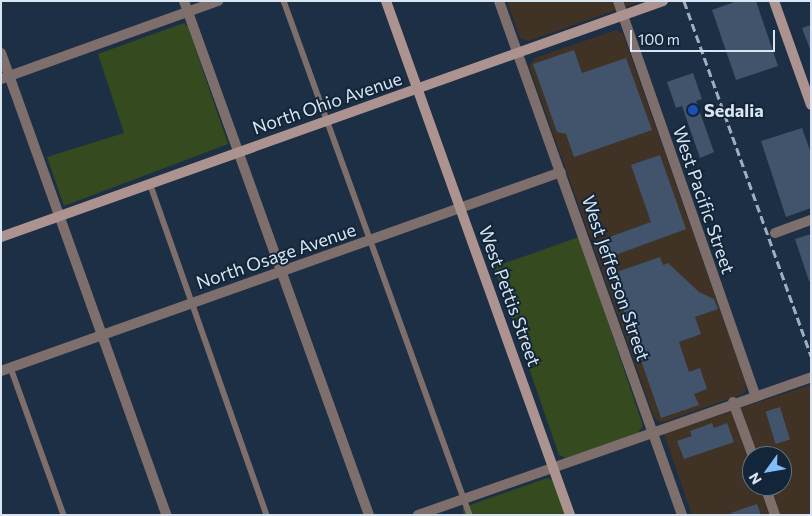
<!DOCTYPE html>
<style>
body{margin:0}
#map{position:relative;width:812px;height:516px;overflow:hidden;background:#1d2f44;font-family:Commissioner,sans-serif}
div>[style]{position:absolute}
.industrial>*{inset:0;background:#403225}
.green>*{inset:0;background:#354b1f}
.building>*{inset:0;background:#41546c;transform-origin:0 0}
.lane>*{height:5.5px;margin:-2.75px;padding:0 2.75px;transform-origin:2.75px;border-radius:2.75px;background:#7f6f6c}
.street>*{height:10px;margin:-5px;padding:0 5px;transform-origin:5px;border-radius:5px;background:#7f6f6c}
.secondary>*{height:10px;margin:-5px;padding:0 5px;transform-origin:5px;border-radius:5px;background:#ad938f}
.rail>*{height:3px;margin-top:-1.5px;transform-origin:0;background:repeating-linear-gradient(90deg,#a0aebe 0 8px,transparent 0 12px)}
.dots>*{width:14px;height:14px;translate:-50% -50%;box-sizing:border-box;border:2px solid #132539;border-radius:50%}
span{translate:-50% -50%;white-space:nowrap;text-align:center;line-height:1.15;-webkit-text-stroke:4px #132539;paint-order:stroke}
.street-label{font-size:18px;color:#d9e5f3}
.poi-label{font-size:18px;color:#d9e5f3;font-weight:700}
.left{translate:0 -50%;text-align:left}
.frame{position:absolute;inset:0;border:2px solid #d9e5f3;pointer-events:none}
.north{position:absolute;left:742px;top:446px;width:50px;height:50px;box-sizing:border-box;background:#132539;border:1px solid #627283;border-radius:50%;rotate:238deg;font-size:14px;font-weight:700;line-height:20px;text-align:center;color:#d9e5f3}
.north::after{content:'';display:block;margin:auto;width:18px;height:22px;background:#83bcfb;clip-path:polygon(50% 0,100% 100%,50% 72%,0 100%)}
.scale{position:absolute;left:630px;top:30px;width:145px;height:22px;box-sizing:border-box;border:2px solid #d9e5f3;border-top:0;padding-left:6px;font-size:15px;line-height:18px;white-space:nowrap;color:#d9e5f3;-webkit-text-stroke:4px #132539;paint-order:stroke}
</style>
<div id="map">
<div class="industrial">
<i style="clip-path:polygon(507px 1px,642px 1px,528px 41px,520px 38px)"></i>
<i style="clip-path:polygon(616px 30px,623px 34px,746px 384px,745px 392px,740px 395px,661px 423px,654px 417px,529px 66px,535px 58px)"></i>
<i style="clip-path:polygon(evenodd,810px 385px,811px 515px,692px 515px,664px 434px,810px 385px,752px 456px,782px 456px,782px 486px,752px 486px,752px 456px)"></i>
</div>
<div class="green">
<i style="clip-path:polygon(184px 23px,188px 27px,228px 144px,64px 206px,47px 157px,124px 133px,98px 54px)"></i>
<i style="clip-path:polygon(579px 237px,643px 426px,637px 434px,566px 458px,559px 455px,494px 267px)"></i>
<i style="clip-path:polygon(547px 478px,554px 480px,566px 515px,464px 515px,462px 508px)"></i>
</div>
<div class="building">
<i style="clip-path:polygon(737px 1px,756px 1px,778px 66px,736px 80px,712px 10px)"></i>
<i style="clip-path:polygon(811px 25px,811px 48px,810px 49px,802px 28px)"></i>
<i style="clip-path:polygon(574px 50px,582px 73px,626px 58px,652px 130px,574px 157px,566px 134px,557px 132px,533px 64px)"></i>
<i style="clip-path:polygon(693px 73px,702px 99px,696px 101px,714px 152px,700px 158px,682px 106px,676px 108px,667px 82px)"></i>
<i style="clip-path:polygon(802px 128px,811px 153px,811px 208px,786px 217px,761px 141px)"></i>
<i style="clip-path:polygon(660px 155px,686px 229px,610px 257px,604px 239px,651px 222px,631px 165px)"></i>
<i style="clip-path:polygon(811px 234px,811px 281px,809px 281px,795px 239px)"></i>
<i style="clip-path:polygon(660px 257px,663px 265px,668px 263px,699px 292px,714px 299px,718px 309px,695px 317px,701px 334px,679px 342px,689px 372px,700px 368px,707px 389px,694px 394px,699px 405px,661px 418px,611px 274px)"></i>
<i style="left:780px;top:407px;width:34px;height:15px;rotate:73deg"></i>
<i style="clip-path:polygon(712px 423px,714px 428px,727px 423px,734px 442px,684px 459px,677px 441px,692px 436px,690px 431px)"></i>
<i style="clip-path:polygon(757px 504px,761px 515px,731px 515px,731px 513px)"></i>
</div>
<div class="lane">
<i style="left:284px;top:1px;width:547px;rotate:70.11deg"></i>
<i style="left:150px;top:183px;width:352px;rotate:70.6deg"></i>
<i style="left:11px;top:368px;width:156px;rotate:70.2deg"></i>
</div>
<div class="street">
<i style="left:184px;top:1px;width:546px;rotate:70.21deg"></i>
<i style="left:499px;top:1px;width:546px;rotate:70.4deg"></i>
<i style="left:618px;top:1px;width:417px;rotate:70.8deg"></i>
<i style="left:1px;top:53px;width:491px;rotate:70.3deg"></i>
<i style="left:1px;top:79px;width:231px;rotate:-19.8deg"></i>
<i style="left:775px;top:233px;width:38px;rotate:-20deg"></i>
<i style="left:1px;top:371px;width:594px;rotate:-19.56deg"></i>
<i style="left:733px;top:402px;width:58px;rotate:69.7deg"></i>
<i style="left:765px;top:486px;width:31px;rotate:71deg"></i>
<i style="left:418px;top:515px;width:417px;rotate:-19.3deg"></i>
</div>
<div class="secondary">
<i style="left:386px;top:1px;width:546px;rotate:70.3deg"></i>
<i style="left:774px;top:1px;width:110px;rotate:70.4deg"></i>
<i style="left:1px;top:237px;width:703px;rotate:-19.62deg"></i>
</div>
<div class="rail">
<i style="left:684px;top:1px;width:377px;rotate:70.3deg"></i>
</div>
<div class="dots">
<i style="left:693px;top:110px;background:#1a4fb4"></i>
</div>
<div class="street-label">
<span style="left:327px;top:103px;rotate:-19deg">North Ohio Avenue</span>
<span style="left:704px;top:200px;rotate:71deg">West Pacific Street</span>
<span style="left:276px;top:256px;rotate:-19deg">North Osage Avenue</span>
<span style="left:616px;top:278px;rotate:71deg">West Jefferson Street</span>
<span style="left:510px;top:296px;rotate:70deg">West Pettis Street</span>
</div>
<div class="poi-label">
<span class="left" style="left:704px;top:110px">Sedalia</span>
</div>
<div class="frame"></div>
<div class="north">N</div>
<div class="scale">100 m</div>
</div>
